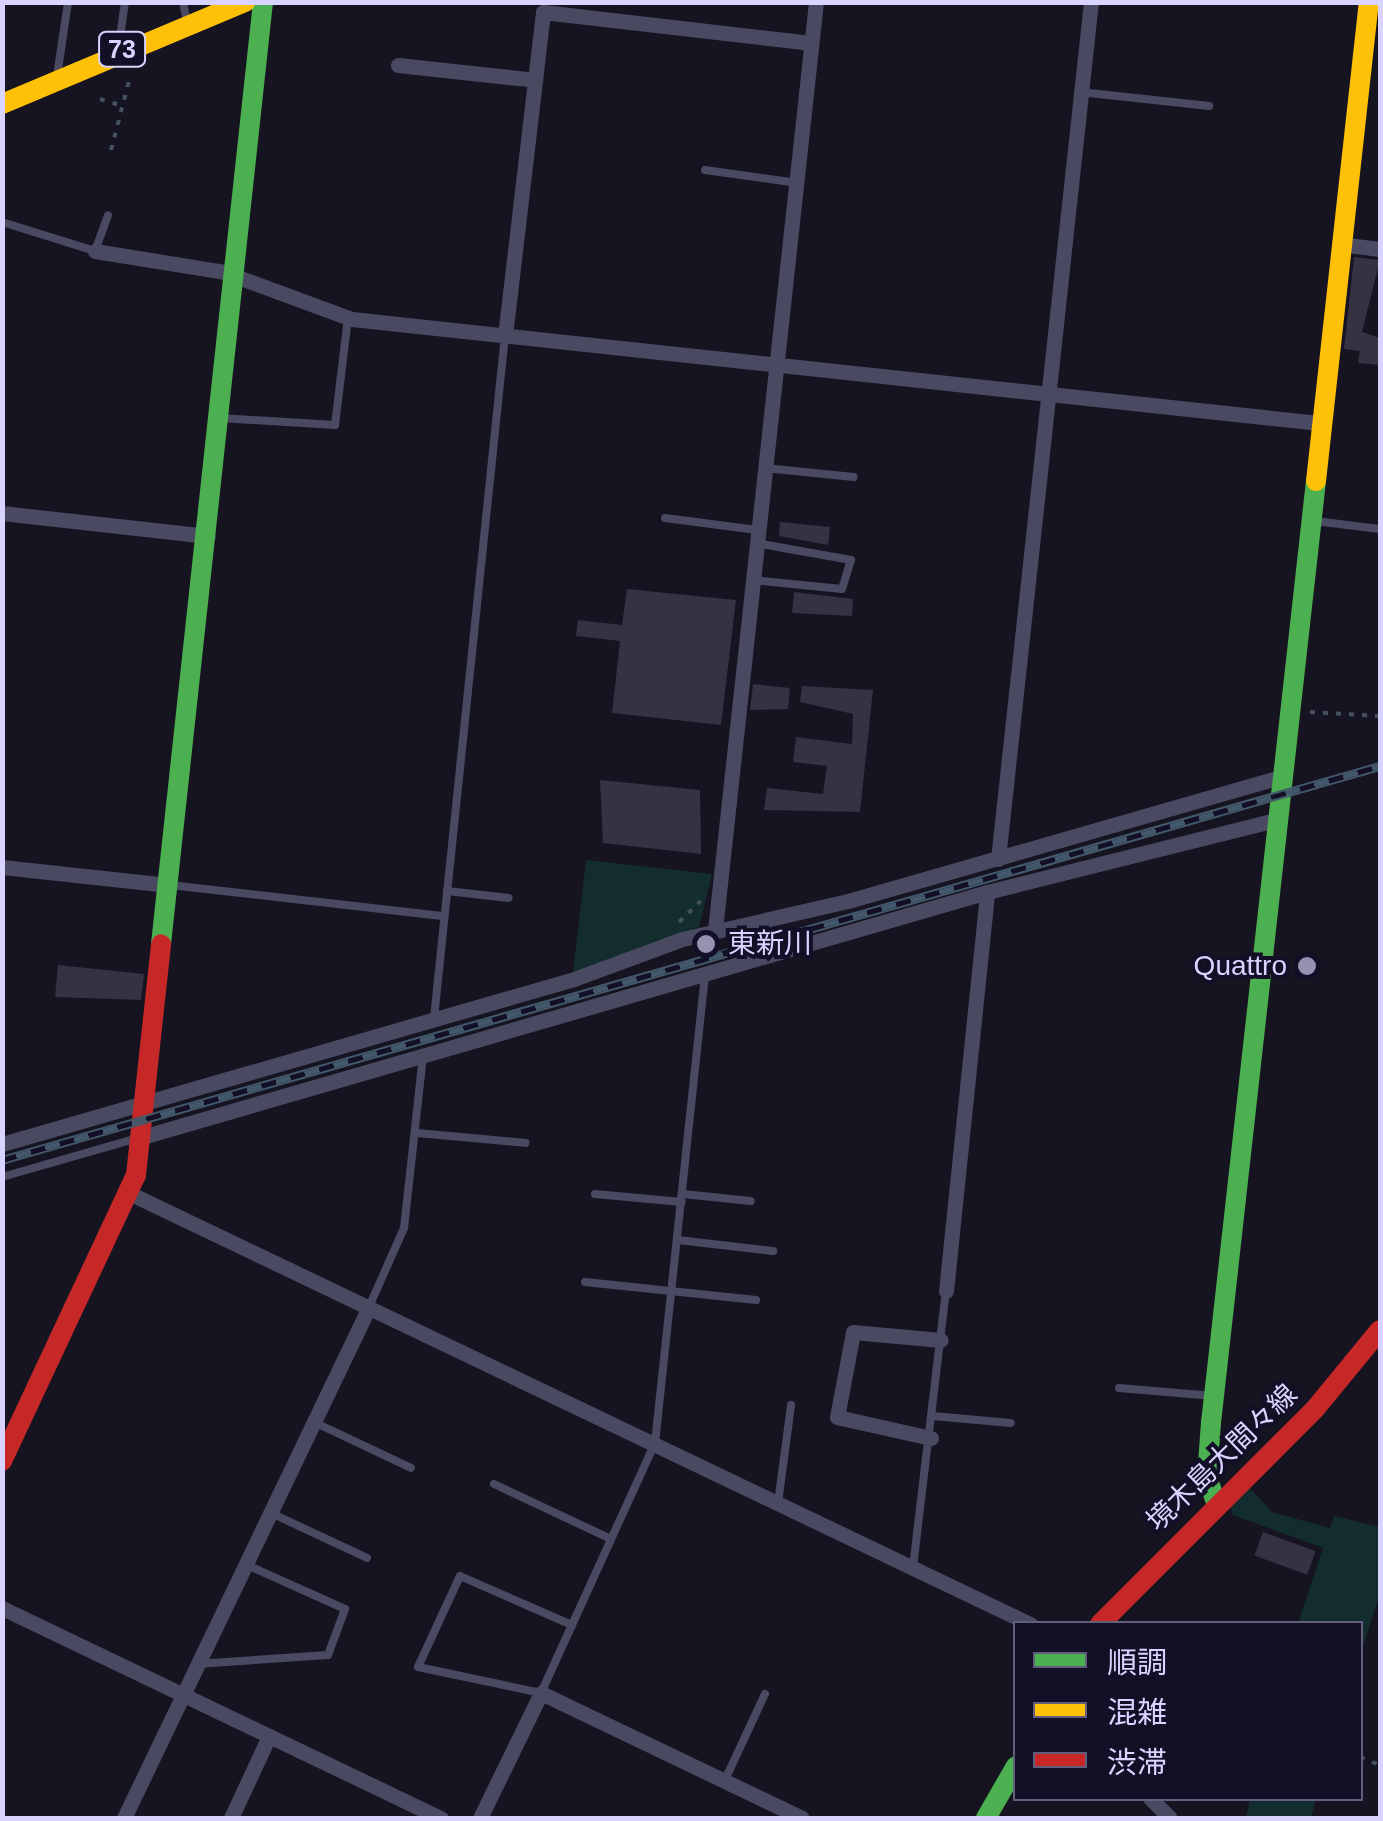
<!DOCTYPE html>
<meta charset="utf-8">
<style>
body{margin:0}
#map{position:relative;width:1383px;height:1821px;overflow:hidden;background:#161421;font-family:Helvetica,"Noto Sans JP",sans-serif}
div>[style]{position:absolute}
.green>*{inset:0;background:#132c2d}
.building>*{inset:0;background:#343243;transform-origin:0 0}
.path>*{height:4px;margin-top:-2px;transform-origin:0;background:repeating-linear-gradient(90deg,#44505f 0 5px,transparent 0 13px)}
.lane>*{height:8px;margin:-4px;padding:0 4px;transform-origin:4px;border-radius:4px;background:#4a4962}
.street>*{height:15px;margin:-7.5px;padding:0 7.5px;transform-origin:7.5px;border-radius:7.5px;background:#4a4962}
.fast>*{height:20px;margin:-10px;padding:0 10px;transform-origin:10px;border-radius:10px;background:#4caf50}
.slow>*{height:20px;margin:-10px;padding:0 10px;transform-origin:10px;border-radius:10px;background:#ffc107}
.jam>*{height:20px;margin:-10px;padding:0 10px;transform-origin:10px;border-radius:10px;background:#c62828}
.rail>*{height:9px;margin-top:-4.5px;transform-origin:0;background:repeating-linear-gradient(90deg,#130f26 0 15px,#43596b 0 30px);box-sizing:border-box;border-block:2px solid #43596b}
.dots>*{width:28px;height:28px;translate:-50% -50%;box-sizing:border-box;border:5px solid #130f26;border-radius:50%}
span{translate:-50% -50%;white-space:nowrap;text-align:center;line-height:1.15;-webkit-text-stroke:8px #130f26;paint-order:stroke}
.shield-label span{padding:2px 8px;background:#130f26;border:2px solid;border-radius:8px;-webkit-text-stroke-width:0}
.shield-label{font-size:25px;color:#d9d4ff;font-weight:700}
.poi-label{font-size:28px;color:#d9d4ff}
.left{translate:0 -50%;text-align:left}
.right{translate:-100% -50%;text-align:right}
.street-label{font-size:28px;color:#d9d4ff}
.frame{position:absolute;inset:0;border:5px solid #d9d4ff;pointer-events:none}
.legend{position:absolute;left:1013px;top:1621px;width:350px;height:180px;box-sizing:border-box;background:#130f26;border:2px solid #625e7d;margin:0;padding:12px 18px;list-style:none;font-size:30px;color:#d9d4ff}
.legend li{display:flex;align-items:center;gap:20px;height:50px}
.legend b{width:50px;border:2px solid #625e7d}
</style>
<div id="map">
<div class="green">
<i style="clip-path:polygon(586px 860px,712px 874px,699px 927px,573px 973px)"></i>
<i style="clip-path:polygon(1247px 1485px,1272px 1512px,1330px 1528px,1334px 1516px,1380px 1527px,1380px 1594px,1361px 1652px,1360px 1624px,1298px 1623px,1323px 1548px,1233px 1515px,1229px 1503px)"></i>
<i style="clip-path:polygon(1250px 1799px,1250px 1798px,1316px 1799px,1311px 1818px,1246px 1818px)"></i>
</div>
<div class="building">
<i style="clip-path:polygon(1354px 257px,1380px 260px,1362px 332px,1380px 338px,1380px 365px,1358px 363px,1360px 351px,1344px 349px)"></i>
<i style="clip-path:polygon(780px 522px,830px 527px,828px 545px,779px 536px)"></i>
<i style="clip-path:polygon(627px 589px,736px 600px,721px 725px,612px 713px,620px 641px,576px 636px,578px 620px,622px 625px)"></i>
<i style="clip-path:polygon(794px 592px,853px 599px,852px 616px,792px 613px)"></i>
<i style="clip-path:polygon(753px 684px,790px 688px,788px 709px,750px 710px)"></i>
<i style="clip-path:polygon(802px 686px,873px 690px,860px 812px,764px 810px,767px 788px,823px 794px,827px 766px,793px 762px,796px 737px,852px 744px,853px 714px,800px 702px)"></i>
<i style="clip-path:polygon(600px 780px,700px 790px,701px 854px,603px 843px)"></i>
<i style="clip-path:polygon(58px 965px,144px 974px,141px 1000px,55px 997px)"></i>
<i style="left:1263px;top:1532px;width:56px;height:25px;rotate:20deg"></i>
</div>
<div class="path">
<i style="left:100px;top:99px;width:24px;rotate:17deg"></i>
<i style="left:111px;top:150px;width:75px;rotate:-75.4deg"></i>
<i style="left:1310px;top:712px;width:70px;rotate:3.3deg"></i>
<i style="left:679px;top:922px;width:30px;rotate:-44deg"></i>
<i style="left:1360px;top:1757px;width:22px;rotate:22deg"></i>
</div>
<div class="lane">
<i style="left:183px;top:2px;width:21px;rotate:79deg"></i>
<i style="left:118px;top:51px;width:49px;rotate:-81.9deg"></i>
<i style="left:57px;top:76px;width:75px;rotate:-81.5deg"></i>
<i style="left:1080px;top:92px;width:130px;rotate:6.2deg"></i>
<i style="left:705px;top:170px;width:94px;rotate:8deg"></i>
<i style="left:2px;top:222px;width:97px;rotate:17.3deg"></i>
<i style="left:95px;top:251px;width:38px;rotate:-70deg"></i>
<i style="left:220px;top:418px;width:115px;rotate:3.5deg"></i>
<i style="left:335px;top:425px;width:108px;rotate:-83.1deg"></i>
<i style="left:765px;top:468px;width:89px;rotate:5.8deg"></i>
<i style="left:665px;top:518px;width:93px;rotate:7.4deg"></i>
<i style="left:1315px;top:521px;width:65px;rotate:7deg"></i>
<i style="left:753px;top:580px;width:89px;rotate:5.8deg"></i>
<i style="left:842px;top:589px;width:30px;rotate:-73deg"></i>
<i style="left:851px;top:560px;width:97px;rotate:-169.9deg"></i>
<i style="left:170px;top:885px;width:276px;rotate:6.5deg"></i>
<i style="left:447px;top:891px;width:62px;rotate:6.4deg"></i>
<i style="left:434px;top:1018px;width:686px;rotate:-84.06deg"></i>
<i style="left:417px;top:1133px;width:109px;rotate:5.2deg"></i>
<i style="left:2px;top:1177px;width:141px;rotate:-16deg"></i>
<i style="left:595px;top:1194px;width:87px;rotate:5.3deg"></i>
<i style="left:683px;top:1194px;width:68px;rotate:5.9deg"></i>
<i style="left:678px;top:1240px;width:96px;rotate:6.6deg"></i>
<i style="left:585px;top:1282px;width:172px;rotate:6deg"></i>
<i style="left:369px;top:1307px;width:86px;rotate:-66.1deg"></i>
<i style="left:404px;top:1228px;width:174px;rotate:-83.7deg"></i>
<i style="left:1119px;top:1388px;width:95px;rotate:4.8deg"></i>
<i style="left:933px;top:1416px;width:78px;rotate:5.1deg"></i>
<i style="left:316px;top:1423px;width:105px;rotate:25.3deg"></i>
<i style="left:494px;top:1484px;width:129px;rotate:25.2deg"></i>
<i style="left:778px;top:1503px;width:99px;rotate:-82.4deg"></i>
<i style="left:271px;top:1513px;width:106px;rotate:25.1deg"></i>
<i style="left:913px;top:1567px;width:278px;rotate:-83.2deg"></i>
<i style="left:572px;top:1625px;width:122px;rotate:-156.4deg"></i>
<i style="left:460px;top:1576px;width:100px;rotate:114.8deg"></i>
<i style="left:418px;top:1667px;width:126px;rotate:11.9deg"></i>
<i style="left:541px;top:1693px;width:75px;rotate:-65.5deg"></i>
<i style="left:572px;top:1625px;width:200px;rotate:-65.5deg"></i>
<i style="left:655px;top:1443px;width:472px;rotate:-83.9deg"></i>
<i style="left:197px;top:1664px;width:131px;rotate:-3.9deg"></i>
<i style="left:328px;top:1655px;width:49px;rotate:-69.7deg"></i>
<i style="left:345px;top:1609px;width:107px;rotate:-155.8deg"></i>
<i style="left:725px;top:1780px;width:95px;rotate:-65.1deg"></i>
</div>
<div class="street">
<i style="left:398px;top:65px;width:138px;rotate:6.2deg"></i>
<i style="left:1339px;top:244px;width:41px;rotate:7deg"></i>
<i style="left:95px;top:251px;width:131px;rotate:9.2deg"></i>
<i style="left:224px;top:272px;width:136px;rotate:20.2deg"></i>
<i style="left:352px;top:319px;width:973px;rotate:6.14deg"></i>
<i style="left:505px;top:336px;width:326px;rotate:-83.3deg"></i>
<i style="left:543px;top:12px;width:270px;rotate:6.6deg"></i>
<i style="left:2px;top:513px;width:207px;rotate:6.4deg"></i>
<i style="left:998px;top:859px;width:862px;rotate:-83.81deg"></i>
<i style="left:2px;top:867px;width:167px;rotate:6.2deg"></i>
<i style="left:715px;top:930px;width:933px;rotate:-83.79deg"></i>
<i style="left:142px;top:1137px;width:880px;rotate:-16.17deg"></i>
<i style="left:987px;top:892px;width:297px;rotate:-14deg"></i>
<i style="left:2px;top:1144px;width:595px;rotate:-16.09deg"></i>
<i style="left:574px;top:979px;width:115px;rotate:-20.3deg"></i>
<i style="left:682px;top:939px;width:170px;rotate:-12.9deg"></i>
<i style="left:848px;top:901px;width:449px;rotate:-16deg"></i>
<i style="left:131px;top:1194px;width:997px;rotate:25.56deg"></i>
<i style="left:946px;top:1291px;width:401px;rotate:-84.1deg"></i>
<i style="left:931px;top:1438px;width:96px;rotate:-167.4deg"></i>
<i style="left:837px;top:1417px;width:86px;rotate:-79.3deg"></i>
<i style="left:853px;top:1332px;width:88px;rotate:5.2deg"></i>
<i style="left:2px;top:1608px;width:487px;rotate:25.6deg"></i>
<i style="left:1150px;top:1798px;width:28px;rotate:45deg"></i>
<i style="left:124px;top:1818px;width:567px;rotate:-64.38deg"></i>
<i style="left:231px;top:1818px;width:90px;rotate:-65.1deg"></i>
<i style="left:480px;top:1818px;width:139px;rotate:-64deg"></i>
<i style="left:541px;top:1693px;width:289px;rotate:25.6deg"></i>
</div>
<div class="fast">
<i style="left:161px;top:944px;width:948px;rotate:-83.82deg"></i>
<i style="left:1216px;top:1502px;width:27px;rotate:-110deg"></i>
<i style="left:1207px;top:1477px;width:54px;rotate:-85.8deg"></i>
<i style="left:1211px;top:1423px;width:948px;rotate:-83.64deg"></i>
<i style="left:986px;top:1818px;width:60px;rotate:-60deg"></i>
</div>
<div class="slow">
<i style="left:2px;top:104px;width:264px;rotate:-22.8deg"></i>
<i style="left:1316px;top:481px;width:482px;rotate:-83.7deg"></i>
</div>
<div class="jam">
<i style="left:2px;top:1461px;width:316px;rotate:-64.9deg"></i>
<i style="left:136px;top:1175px;width:232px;rotate:-83.8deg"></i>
<i style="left:1100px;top:1624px;width:304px;rotate:-45deg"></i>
<i style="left:1315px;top:1409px;width:102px;rotate:-50.6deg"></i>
</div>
<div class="rail">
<i style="left:2px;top:1160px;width:1433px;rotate:-15.96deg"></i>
</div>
<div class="dots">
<i style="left:706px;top:944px;background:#9591b1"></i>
<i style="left:1307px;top:966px;background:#9591b1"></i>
</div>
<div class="shield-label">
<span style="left:122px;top:49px">73</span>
</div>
<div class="poi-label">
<span class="left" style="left:728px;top:944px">東新川</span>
<span class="right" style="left:1287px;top:966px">Quattro</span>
</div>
<div class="street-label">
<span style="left:1222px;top:1458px;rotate:-44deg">境木島大間々線</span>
</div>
<div class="frame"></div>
<ul class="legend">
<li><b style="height:12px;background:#4caf50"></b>順調</li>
<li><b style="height:12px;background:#ffc107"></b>混雑</li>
<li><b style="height:12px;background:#c62828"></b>渋滞</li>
</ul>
</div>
